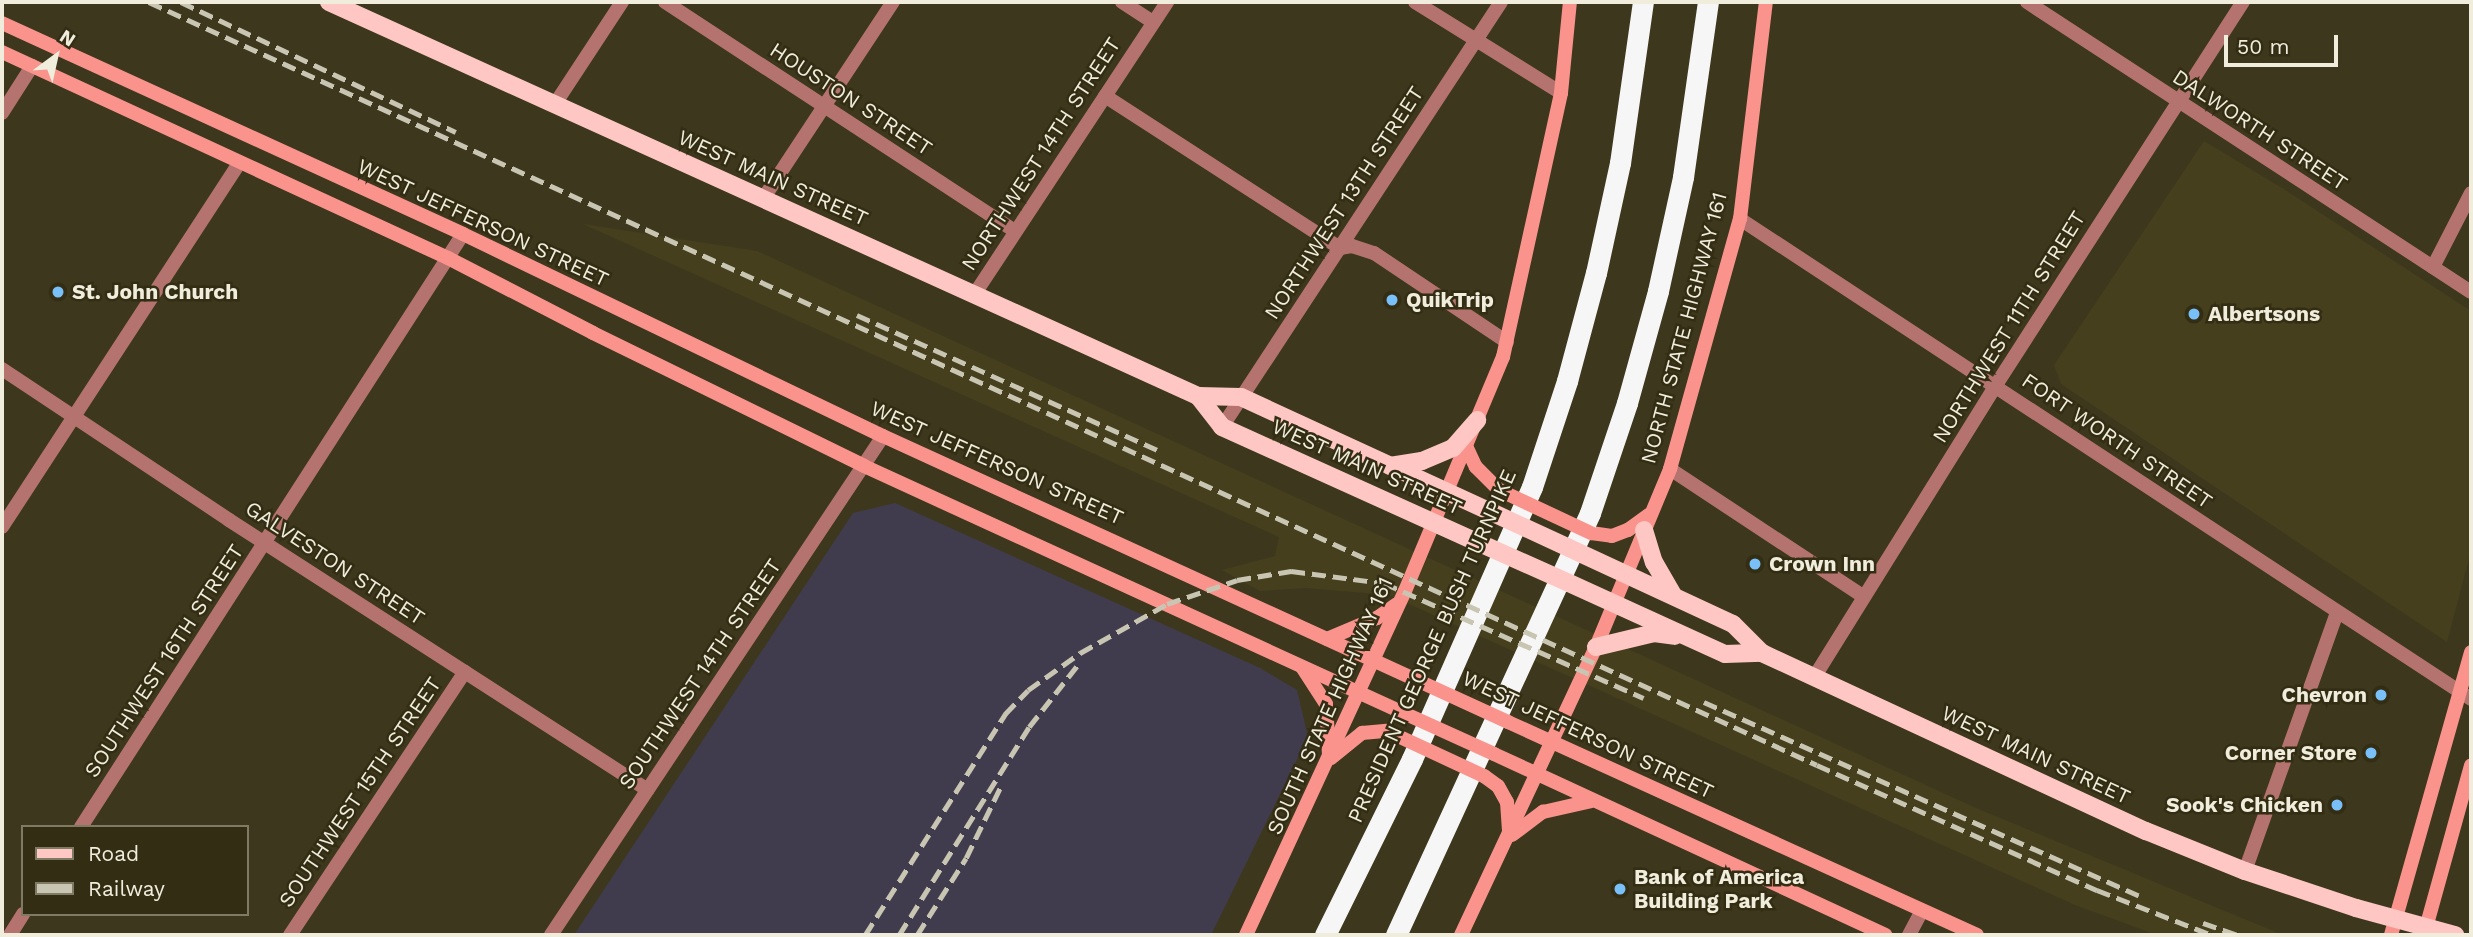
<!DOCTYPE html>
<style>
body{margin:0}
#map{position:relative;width:2473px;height:937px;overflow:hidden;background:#3d381d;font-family:"Work Sans",sans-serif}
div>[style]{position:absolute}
.built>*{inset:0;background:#463f1d}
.industrial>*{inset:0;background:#413c4d}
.minor>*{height:14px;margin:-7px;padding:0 7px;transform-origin:7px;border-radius:7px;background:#b5736f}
.tertiary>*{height:14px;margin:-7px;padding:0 7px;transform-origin:7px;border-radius:7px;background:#b5736f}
.secondary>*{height:14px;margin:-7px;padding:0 7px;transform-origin:7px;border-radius:7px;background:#fb938d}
.primary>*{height:18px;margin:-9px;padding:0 9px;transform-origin:9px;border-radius:9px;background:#fec7c3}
.motorway>*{height:21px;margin:-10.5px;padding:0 10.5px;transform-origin:10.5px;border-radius:10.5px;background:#f6f6f6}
.rail>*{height:4.5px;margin-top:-2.25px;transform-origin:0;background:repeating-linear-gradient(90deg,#c9c5b3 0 14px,transparent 0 21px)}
.secondary-bridge>*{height:14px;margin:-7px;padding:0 7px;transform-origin:7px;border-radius:7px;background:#fb938d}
.primary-bridge>*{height:18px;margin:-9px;padding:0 9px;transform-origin:9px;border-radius:9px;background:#fec7c3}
.dots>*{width:19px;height:19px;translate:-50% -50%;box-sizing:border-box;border:4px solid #332d13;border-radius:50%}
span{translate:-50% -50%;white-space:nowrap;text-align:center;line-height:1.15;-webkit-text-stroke:5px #332d13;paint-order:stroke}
.street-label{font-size:21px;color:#f0eddd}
.poi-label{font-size:21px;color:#f0eddd;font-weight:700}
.left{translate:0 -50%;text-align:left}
.right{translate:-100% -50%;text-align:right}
.frame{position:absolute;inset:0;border:4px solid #f0eddd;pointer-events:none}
.legend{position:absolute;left:21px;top:825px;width:228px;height:91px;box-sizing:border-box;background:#332d13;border:2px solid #7f7a64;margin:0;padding:9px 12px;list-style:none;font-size:21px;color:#f0eddd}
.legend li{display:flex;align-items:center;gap:14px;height:35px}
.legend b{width:35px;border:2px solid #7f7a64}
.north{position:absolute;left:21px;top:21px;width:70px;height:70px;-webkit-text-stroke:5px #332d13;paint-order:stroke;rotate:33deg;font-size:19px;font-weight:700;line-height:28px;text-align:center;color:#f0eddd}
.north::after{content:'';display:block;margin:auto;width:24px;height:32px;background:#f0eddd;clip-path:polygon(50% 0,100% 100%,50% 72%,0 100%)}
.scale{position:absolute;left:2224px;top:35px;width:114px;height:32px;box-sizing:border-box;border:4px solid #f0eddd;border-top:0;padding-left:9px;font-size:21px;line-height:24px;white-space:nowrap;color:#f0eddd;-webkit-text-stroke:5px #332d13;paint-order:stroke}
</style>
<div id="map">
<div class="built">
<i style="clip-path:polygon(2204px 141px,2282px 188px,2471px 311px,2471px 551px,2447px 642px,2061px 384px,2054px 365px)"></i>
<i style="clip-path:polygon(583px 224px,757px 251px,1976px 808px,2283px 935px,2157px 935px,2075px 905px,1389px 595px,1306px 588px,1260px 591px,1222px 570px,1275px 556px,1279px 537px)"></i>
</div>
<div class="industrial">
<i style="clip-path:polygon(895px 503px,1260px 668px,1297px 690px,1308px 737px,1211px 935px,574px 935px,853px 513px)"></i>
</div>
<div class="minor">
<i style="left:665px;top:2px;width:418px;rotate:33.2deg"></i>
<i style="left:1122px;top:2px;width:37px;rotate:33deg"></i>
<i style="left:1415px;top:2px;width:172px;rotate:31.9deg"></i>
<i style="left:1105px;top:96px;width:280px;rotate:32.9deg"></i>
<i style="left:1340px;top:248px;width:12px;rotate:-9deg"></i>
<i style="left:1352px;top:246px;width:23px;rotate:18deg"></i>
<i style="left:1374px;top:253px;width:160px;rotate:33.8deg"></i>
<i style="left:555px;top:104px;width:122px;rotate:-56.7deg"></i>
<i style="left:2px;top:113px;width:56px;rotate:-57.4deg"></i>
<i style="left:763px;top:199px;width:236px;rotate:-56.6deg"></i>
<i style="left:1740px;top:219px;width:875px;rotate:33.29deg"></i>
<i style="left:2433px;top:267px;width:83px;rotate:-62.8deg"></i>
<i style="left:974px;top:295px;width:351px;rotate:-56.6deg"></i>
<i style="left:2px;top:369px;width:273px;rotate:33.6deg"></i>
<i style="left:229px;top:520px;width:498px;rotate:32.8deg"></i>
<i style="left:1222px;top:427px;width:508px;rotate:-56.72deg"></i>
<i style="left:1670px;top:469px;width:232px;rotate:33.4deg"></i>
<i style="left:2px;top:527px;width:434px;rotate:-56.9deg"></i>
<i style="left:1815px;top:676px;width:343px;rotate:-58.1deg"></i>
<i style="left:1996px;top:385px;width:456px;rotate:-57.2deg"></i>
<i style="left:81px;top:827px;width:705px;rotate:-57.21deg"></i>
<i style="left:2245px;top:871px;width:275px;rotate:-70.4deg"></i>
<i style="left:10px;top:935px;width:25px;rotate:-58deg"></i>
<i style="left:290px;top:935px;width:316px;rotate:-56.4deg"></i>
</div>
<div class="tertiary">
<i style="left:2027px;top:2px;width:530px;rotate:33.15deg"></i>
<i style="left:551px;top:935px;width:599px;rotate:-56.36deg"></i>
<i style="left:1909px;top:935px;width:27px;rotate:-62deg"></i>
</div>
<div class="secondary">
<i style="left:2px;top:23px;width:507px;rotate:24.59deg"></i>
<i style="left:463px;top:234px;width:466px;rotate:25.7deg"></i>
<i style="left:883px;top:436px;width:582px;rotate:24.58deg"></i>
<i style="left:2px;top:52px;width:491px;rotate:24.8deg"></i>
<i style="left:448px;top:258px;width:163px;rotate:27.3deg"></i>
<i style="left:593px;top:333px;width:302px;rotate:26.1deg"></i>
<i style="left:864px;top:466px;width:586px;rotate:24.6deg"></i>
<i style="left:1466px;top:446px;width:23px;rotate:65deg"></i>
<i style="left:1476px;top:467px;width:33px;rotate:45deg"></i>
<i style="left:1591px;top:533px;width:21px;rotate:8deg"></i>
<i style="left:1612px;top:536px;width:17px;rotate:-21deg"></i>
<i style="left:1628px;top:530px;width:26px;rotate:-36deg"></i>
<i style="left:1327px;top:639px;width:54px;rotate:-22.8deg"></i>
<i style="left:1377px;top:618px;width:24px;rotate:-35deg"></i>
<i style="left:1302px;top:667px;width:44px;rotate:57deg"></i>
<i style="left:1326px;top:704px;width:50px;rotate:86.6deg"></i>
<i style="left:1508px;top:722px;width:515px;rotate:24.43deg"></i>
<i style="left:1494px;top:754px;width:431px;rotate:24.8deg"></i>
<i style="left:1331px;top:758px;width:40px;rotate:-39deg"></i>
<i style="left:1362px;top:733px;width:25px;rotate:-5deg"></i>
<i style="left:1484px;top:776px;width:17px;rotate:36deg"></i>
<i style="left:1498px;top:786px;width:18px;rotate:61deg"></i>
<i style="left:1507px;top:802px;width:30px;rotate:86deg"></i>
<i style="left:1512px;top:835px;width:39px;rotate:-37deg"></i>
<i style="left:1543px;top:812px;width:49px;rotate:-12.9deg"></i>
<i style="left:1246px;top:935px;width:379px;rotate:-65.2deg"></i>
<i style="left:1405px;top:591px;width:254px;rotate:-67.3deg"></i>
<i style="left:1503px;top:357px;width:270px;rotate:-77.6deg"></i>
<i style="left:1561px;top:93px;width:91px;rotate:-84.4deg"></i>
<i style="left:1461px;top:935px;width:318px;rotate:-64.9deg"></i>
<i style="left:1596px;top:647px;width:193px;rotate:-67.4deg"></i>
<i style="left:1670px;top:469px;width:260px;rotate:-74.4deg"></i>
<i style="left:1740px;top:219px;width:219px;rotate:-83.2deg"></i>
<i style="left:2391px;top:935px;width:294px;rotate:-74.2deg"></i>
<i style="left:2424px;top:935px;width:176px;rotate:-74.5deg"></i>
</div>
<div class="primary">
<i style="left:329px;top:2px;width:954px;rotate:24.39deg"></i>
<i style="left:1198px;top:396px;width:43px;rotate:1.3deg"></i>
<i style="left:1241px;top:397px;width:273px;rotate:24.7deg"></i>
<i style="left:1198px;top:396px;width:39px;rotate:52deg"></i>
<i style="left:1222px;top:427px;width:277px;rotate:24.3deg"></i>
<i style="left:1390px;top:466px;width:32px;rotate:-9deg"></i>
<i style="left:1422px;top:461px;width:34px;rotate:-23deg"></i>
<i style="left:1453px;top:448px;width:37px;rotate:-49deg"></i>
<i style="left:1644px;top:530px;width:34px;rotate:73deg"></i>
<i style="left:1654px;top:562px;width:39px;rotate:60deg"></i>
<i style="left:1582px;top:554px;width:166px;rotate:24.9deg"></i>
<i style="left:1733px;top:624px;width:41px;rotate:45deg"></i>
<i style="left:1762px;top:653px;width:423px;rotate:24.9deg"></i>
<i style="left:2146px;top:831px;width:107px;rotate:22deg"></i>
<i style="left:2245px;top:871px;width:117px;rotate:18.4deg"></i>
<i style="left:1569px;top:583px;width:171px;rotate:24.5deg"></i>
<i style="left:1725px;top:654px;width:37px;rotate:-2deg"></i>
<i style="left:1596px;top:647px;width:60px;rotate:-13.6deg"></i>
<i style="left:1654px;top:633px;width:21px;rotate:8deg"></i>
</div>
<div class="motorway">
<i style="left:1325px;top:935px;width:196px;rotate:-63.7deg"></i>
<i style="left:1412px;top:759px;width:297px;rotate:-66.2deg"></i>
<i style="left:1532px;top:487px;width:112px;rotate:-71.7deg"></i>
<i style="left:1567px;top:381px;width:112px;rotate:-75deg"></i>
<i style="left:1596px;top:273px;width:113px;rotate:-77.7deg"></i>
<i style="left:1620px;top:163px;width:163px;rotate:-81.9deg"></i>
<i style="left:1396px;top:935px;width:464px;rotate:-65.3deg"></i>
<i style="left:1590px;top:513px;width:116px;rotate:-71.4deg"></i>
<i style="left:1627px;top:403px;width:116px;rotate:-74.5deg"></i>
<i style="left:1658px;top:291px;width:117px;rotate:-77.6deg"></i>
<i style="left:1683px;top:177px;width:177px;rotate:-81.9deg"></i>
</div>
<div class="rail">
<i style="left:149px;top:2px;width:1834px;rotate:24.58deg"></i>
<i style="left:1817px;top:765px;width:307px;rotate:24.1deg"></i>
<i style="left:2097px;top:890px;width:123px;rotate:21.4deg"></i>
<i style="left:181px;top:2px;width:304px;rotate:25.3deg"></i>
<i style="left:857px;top:315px;width:329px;rotate:24.2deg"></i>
<i style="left:1704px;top:702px;width:476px;rotate:24deg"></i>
<i style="left:2203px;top:923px;width:37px;rotate:19deg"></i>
<i style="left:865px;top:935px;width:262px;rotate:-57.6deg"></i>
<i style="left:1005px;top:714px;width:33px;rotate:-46deg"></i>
<i style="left:1028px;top:690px;width:64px;rotate:-35.4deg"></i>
<i style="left:1080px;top:653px;width:100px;rotate:-29.4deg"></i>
<i style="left:1167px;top:604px;width:74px;rotate:-18.9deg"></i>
<i style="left:1237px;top:580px;width:55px;rotate:-9.5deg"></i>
<i style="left:1291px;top:571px;width:94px;rotate:7.4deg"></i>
<i style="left:1384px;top:583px;width:284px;rotate:23.9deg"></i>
<i style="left:899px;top:935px;width:245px;rotate:-58deg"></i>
<i style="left:1029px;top:727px;width:83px;rotate:-51.9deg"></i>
<i style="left:917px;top:935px;width:91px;rotate:-57.5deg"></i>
<i style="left:966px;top:858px;width:80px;rotate:-64.1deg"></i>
</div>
<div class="secondary-bridge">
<i style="left:1499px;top:490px;width:102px;rotate:25.1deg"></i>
<i style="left:1412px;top:678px;width:106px;rotate:24.6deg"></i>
<i style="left:1397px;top:710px;width:107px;rotate:24.4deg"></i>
<i style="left:1387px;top:731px;width:107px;rotate:24.9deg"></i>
</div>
<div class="primary-bridge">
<i style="left:1489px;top:511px;width:102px;rotate:24.8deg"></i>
<i style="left:1475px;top:541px;width:103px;rotate:24.1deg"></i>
<i style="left:2356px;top:908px;width:103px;rotate:15.3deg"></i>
</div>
<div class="dots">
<i style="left:58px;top:292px;background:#79bff8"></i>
<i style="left:1392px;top:300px;background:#79bff8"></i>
<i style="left:2194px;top:314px;background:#79bff8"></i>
<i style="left:1755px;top:564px;background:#79bff8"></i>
<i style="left:2381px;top:695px;background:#79bff8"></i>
<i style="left:2371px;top:753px;background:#79bff8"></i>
<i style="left:2337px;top:805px;background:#79bff8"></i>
<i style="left:1620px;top:889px;background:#79bff8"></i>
</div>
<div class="street-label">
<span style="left:851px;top:99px;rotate:33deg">HOUSTON STREET</span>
<span style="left:2260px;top:130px;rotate:33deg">DALWORTH STREET</span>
<span style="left:1041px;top:154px;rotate:-57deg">NORTHWEST 14TH STREET</span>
<span style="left:773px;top:178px;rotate:24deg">WEST MAIN STREET</span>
<span style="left:1344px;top:203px;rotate:-57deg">NORTHWEST 13TH STREET</span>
<span style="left:483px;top:223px;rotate:25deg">WEST JEFFERSON STREET</span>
<span style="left:2009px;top:327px;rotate:-58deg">NORTHWEST 11TH STREET</span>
<span style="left:1684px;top:328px;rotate:-75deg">NORTH STATE HIGHWAY 161</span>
<span style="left:2117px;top:441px;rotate:34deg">FORT WORTH STREET</span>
<span style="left:997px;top:463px;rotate:24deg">WEST JEFFERSON STREET</span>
<span style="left:1367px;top:467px;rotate:24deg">WEST MAIN STREET</span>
<span style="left:335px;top:563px;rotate:33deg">GALVESTON STREET</span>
<span style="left:1432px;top:646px;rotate:-66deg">PRESIDENT GEORGE BUSH TURNPIKE</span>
<span style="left:164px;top:661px;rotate:-57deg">SOUTHWEST 16TH STREET</span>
<span style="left:700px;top:674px;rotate:-56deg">SOUTHWEST 14TH STREET</span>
<span style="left:1330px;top:706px;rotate:-66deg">SOUTH STATE HIGHWAY 161</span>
<span style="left:1588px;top:735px;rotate:25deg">WEST JEFFERSON STREET</span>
<span style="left:2036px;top:755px;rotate:25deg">WEST MAIN STREET</span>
<span style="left:360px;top:792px;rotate:-56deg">SOUTHWEST 15TH STREET</span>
</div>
<div class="poi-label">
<span class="left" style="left:72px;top:292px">St. John Church</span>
<span class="left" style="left:1406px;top:300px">QuikTrip</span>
<span class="left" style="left:2208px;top:314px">Albertsons</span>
<span class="left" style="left:1769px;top:564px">Crown Inn</span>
<span class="right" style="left:2367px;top:695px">Chevron</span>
<span class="right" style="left:2357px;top:753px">Corner Store</span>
<span class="right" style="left:2323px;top:805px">Sook's Chicken</span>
<span class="left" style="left:1634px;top:889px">Bank of America<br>Building Park</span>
</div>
<div class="frame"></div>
<ul class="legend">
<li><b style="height:9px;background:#fec7c3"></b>Road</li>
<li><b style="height:9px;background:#c9c5b3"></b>Railway</li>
</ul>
<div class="north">N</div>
<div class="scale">50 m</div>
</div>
